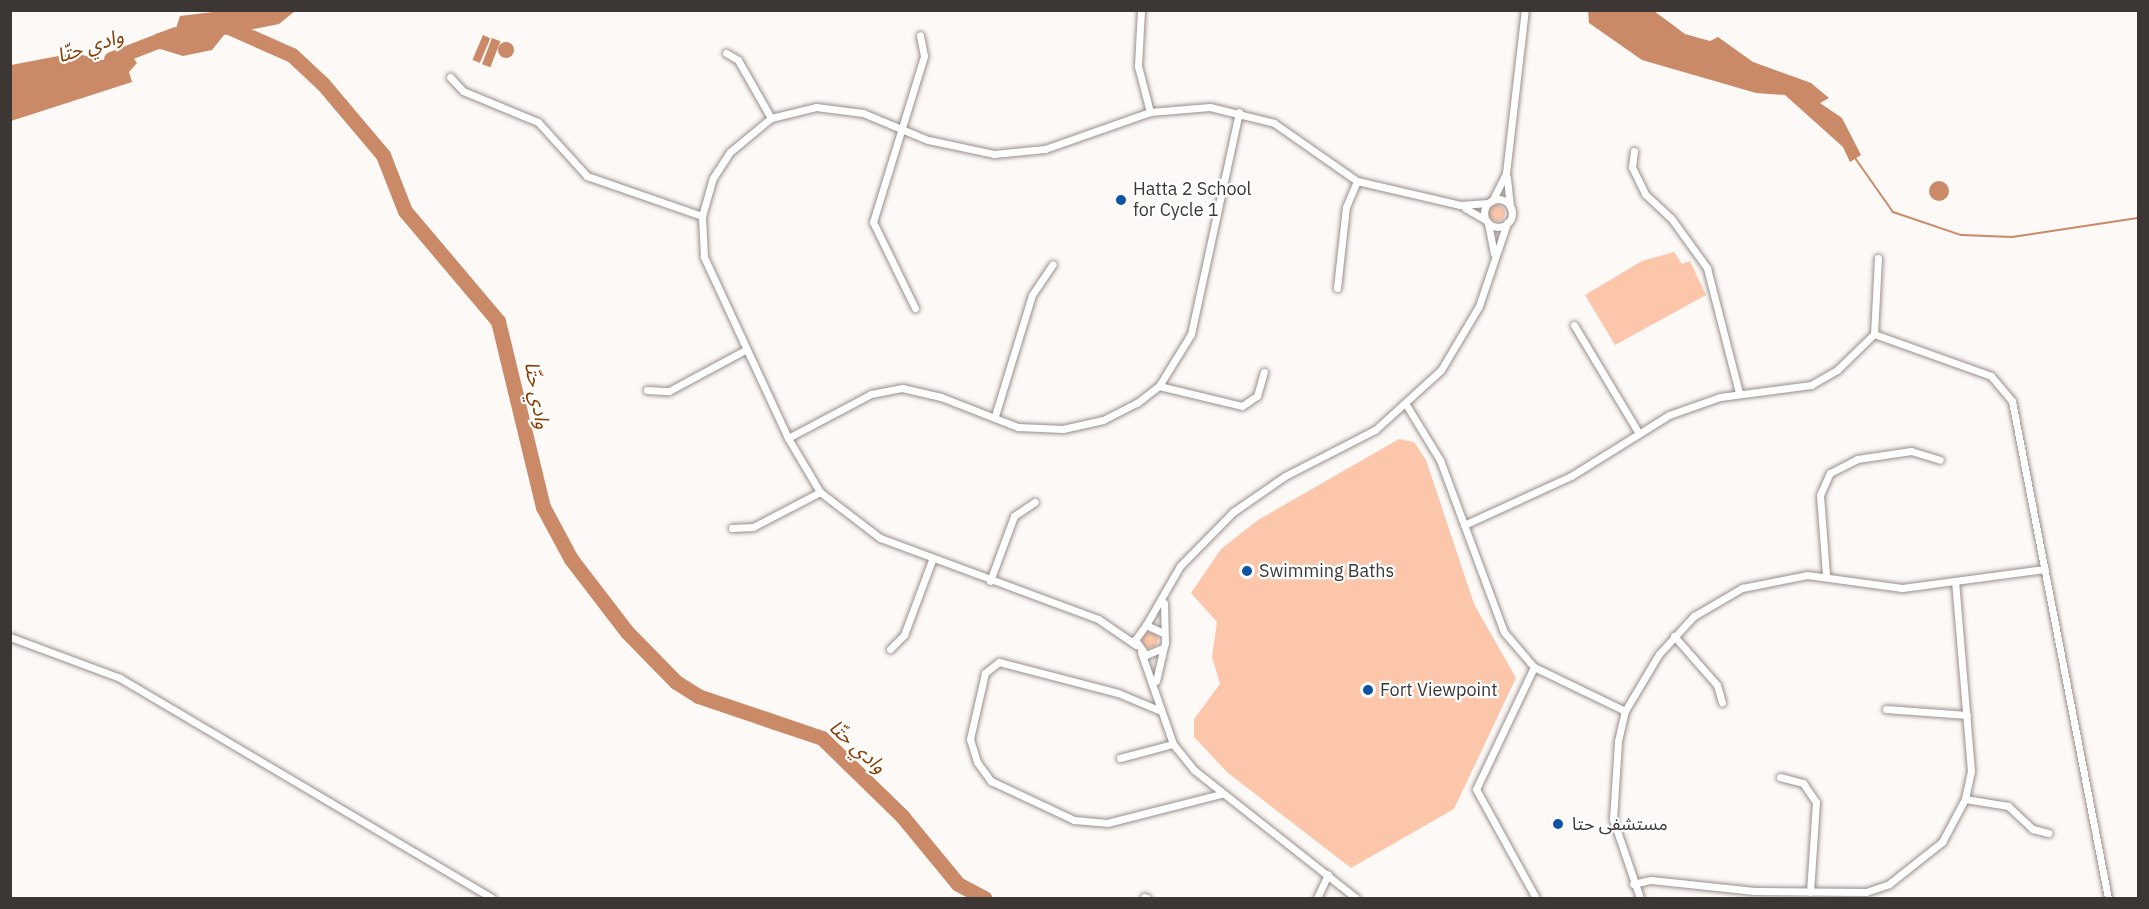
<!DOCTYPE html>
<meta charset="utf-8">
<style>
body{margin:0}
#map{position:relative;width:2149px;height:909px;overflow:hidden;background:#fdf9f7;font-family:"IBM Plex Sans","Noto Sans Arabic",sans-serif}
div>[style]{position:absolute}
.green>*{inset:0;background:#fcc6ab}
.round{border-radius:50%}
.water>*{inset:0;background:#ca8a68;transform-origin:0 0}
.stream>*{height:2px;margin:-1px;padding:0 1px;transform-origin:1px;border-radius:1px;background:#ca8a68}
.river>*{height:15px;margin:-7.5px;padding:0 7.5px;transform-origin:7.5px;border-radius:7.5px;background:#ca8a68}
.roads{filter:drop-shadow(0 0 2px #998f8a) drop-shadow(0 0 2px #998f8a)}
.street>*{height:7px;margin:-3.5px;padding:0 3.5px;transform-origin:3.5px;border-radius:3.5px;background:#fff}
.street>.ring{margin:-3.5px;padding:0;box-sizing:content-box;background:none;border:7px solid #fff;border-radius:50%}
.dots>*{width:16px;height:16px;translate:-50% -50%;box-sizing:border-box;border:3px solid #fff;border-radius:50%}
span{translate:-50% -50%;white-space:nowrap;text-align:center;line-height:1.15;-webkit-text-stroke:4.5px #fff;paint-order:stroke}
.poi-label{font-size:18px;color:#3c3735}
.left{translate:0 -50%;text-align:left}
.water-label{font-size:20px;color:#893b00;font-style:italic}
.frame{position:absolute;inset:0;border:12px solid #3c3735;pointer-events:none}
</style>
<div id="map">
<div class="green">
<i class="round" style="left:1489px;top:205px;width:16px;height:16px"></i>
<i style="clip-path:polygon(1674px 252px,1682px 264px,1690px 261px,1706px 295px,1615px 345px,1585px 295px,1642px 261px)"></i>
<i style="clip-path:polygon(1399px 439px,1414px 442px,1426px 460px,1474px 604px,1516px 678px,1454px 809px,1351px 868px,1228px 773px,1194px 737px,1194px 719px,1220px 684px,1212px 657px,1217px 622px,1191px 593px,1221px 549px,1258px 520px)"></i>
<i class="round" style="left:1142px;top:632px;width:16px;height:16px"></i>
</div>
<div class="water">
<i style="clip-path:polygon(221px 11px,295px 11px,279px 24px,224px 35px,212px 50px,183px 56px,157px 48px,155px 34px,176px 28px,180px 16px)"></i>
<i style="clip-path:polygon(1588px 11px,1654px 11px,1685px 34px,1710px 41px,1718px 37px,1753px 62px,1811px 83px,1829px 98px,1820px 103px,1842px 118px,1861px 155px,1850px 162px,1843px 147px,1785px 95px,1756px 93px,1642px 60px,1589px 23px)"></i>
<i style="left:483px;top:35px;width:8px;height:27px;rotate:23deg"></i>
<i style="left:492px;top:38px;width:9px;height:28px;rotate:21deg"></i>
<i class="round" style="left:498px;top:42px;width:16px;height:16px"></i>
<i style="clip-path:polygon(128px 50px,137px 63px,129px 72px,132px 82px,11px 121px,11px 65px,74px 53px,103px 60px)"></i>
<i class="round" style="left:1929px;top:181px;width:20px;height:20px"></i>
</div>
<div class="stream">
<i style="left:1855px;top:158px;width:66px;rotate:54.9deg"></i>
<i style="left:1893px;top:212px;width:72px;rotate:18.7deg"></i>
<i style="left:1961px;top:235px;width:51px;rotate:2.2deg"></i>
<i style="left:2012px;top:237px;width:127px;rotate:-8.6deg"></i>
</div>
<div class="river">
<i style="left:224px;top:25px;width:74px;rotate:23.8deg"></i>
<i style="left:292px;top:55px;width:42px;rotate:43.1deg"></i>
<i style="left:323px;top:84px;width:93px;rotate:49.8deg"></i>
<i style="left:383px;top:155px;width:60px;rotate:68.6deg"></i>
<i style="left:405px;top:211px;width:144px;rotate:49.8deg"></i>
<i style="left:498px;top:321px;width:191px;rotate:76.4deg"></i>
<i style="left:543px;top:507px;width:59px;rotate:61.7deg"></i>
<i style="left:571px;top:559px;width:92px;rotate:52.5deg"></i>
<i style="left:627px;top:632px;width:70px;rotate:45.6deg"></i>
<i style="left:676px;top:682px;width:26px;rotate:32deg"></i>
<i style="left:698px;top:696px;width:131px;rotate:18.7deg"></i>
<i style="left:822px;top:738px;width:112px;rotate:44.3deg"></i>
<i style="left:902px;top:816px;width:88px;rotate:50.5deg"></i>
<i style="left:958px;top:884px;width:30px;rotate:28deg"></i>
<i style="left:111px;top:59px;width:69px;rotate:-21.3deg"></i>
</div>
<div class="roads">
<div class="street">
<i style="left:1141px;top:10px;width:56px;rotate:93.1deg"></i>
<i style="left:1138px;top:66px;width:48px;rotate:75.4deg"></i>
<i style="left:726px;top:53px;width:14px;rotate:30deg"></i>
<i style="left:738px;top:60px;width:67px;rotate:60.4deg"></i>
<i style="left:450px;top:77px;width:19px;rotate:47deg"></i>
<i style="left:463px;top:91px;width:81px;rotate:22.5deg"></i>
<i style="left:538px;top:122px;width:73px;rotate:47.8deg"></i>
<i style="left:587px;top:176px;width:122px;rotate:19.2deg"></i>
<i style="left:1634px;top:151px;width:16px;rotate:97deg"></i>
<i style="left:1632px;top:167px;width:30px;rotate:64deg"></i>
<i style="left:1645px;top:194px;width:35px;rotate:43deg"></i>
<i style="left:1671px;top:218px;width:62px;rotate:54.2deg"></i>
<i style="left:1707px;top:268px;width:129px;rotate:75.6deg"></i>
<i style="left:1507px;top:178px;width:28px;rotate:84deg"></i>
<i class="ring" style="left:1484px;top:199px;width:21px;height:21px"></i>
<i style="left:1492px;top:201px;width:31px;rotate:-63deg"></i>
<i style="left:1506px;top:173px;width:164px;rotate:-83.4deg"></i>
<i style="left:1465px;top:208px;width:24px;rotate:30deg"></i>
<i style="left:1488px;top:223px;width:31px;rotate:79deg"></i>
<i style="left:1337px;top:288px;width:81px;rotate:-83.7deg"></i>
<i style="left:1346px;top:207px;width:28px;rotate:-67deg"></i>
<i style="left:915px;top:308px;width:96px;rotate:-116deg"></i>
<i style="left:873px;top:222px;width:174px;rotate:-72.9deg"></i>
<i style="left:924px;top:56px;width:21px;rotate:-101deg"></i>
<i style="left:1574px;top:325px;width:125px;rotate:59.1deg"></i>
<i style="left:1874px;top:334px;width:124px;rotate:19.7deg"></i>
<i style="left:1991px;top:376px;width:33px;rotate:50deg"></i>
<i style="left:2012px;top:401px;width:506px;rotate:79.07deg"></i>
<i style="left:1159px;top:386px;width:85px;rotate:13.5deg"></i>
<i style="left:1242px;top:406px;width:18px;rotate:-34deg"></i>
<i style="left:1257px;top:396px;width:25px;rotate:-74deg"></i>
<i style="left:647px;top:390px;width:22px;rotate:3deg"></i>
<i style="left:669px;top:391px;width:86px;rotate:-28.3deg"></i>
<i style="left:1407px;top:406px;width:63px;rotate:58.6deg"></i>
<i style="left:1440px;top:460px;width:184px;rotate:69.6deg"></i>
<i style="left:1504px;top:632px;width:46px;rotate:49.4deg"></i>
<i style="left:1534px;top:667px;width:101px;rotate:25.8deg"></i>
<i style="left:995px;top:416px;width:127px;rotate:-73deg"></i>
<i style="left:1032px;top:295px;width:37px;rotate:-56deg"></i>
<i style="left:788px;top:438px;width:94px;rotate:-27.9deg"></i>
<i style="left:871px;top:394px;width:32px;rotate:-11deg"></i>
<i style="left:902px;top:388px;width:40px;rotate:13deg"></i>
<i style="left:941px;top:397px;width:83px;rotate:21.3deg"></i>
<i style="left:1018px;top:427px;width:45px;rotate:2.5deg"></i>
<i style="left:1063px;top:429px;width:41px;rotate:-12.7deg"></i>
<i style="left:1103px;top:420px;width:38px;rotate:-27deg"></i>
<i style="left:1137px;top:403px;width:28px;rotate:-38deg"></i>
<i style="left:1159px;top:386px;width:61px;rotate:-58.4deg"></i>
<i style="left:1191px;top:334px;width:227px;rotate:-77.8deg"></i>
<i style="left:1464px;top:525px;width:118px;rotate:-24.6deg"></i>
<i style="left:1571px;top:476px;width:115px;rotate:-31.9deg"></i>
<i style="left:1669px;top:415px;width:54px;rotate:-19.4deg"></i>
<i style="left:1720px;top:397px;width:92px;rotate:-7.5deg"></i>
<i style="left:1811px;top:385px;width:30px;rotate:-30deg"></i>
<i style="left:1837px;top:370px;width:52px;rotate:-44.2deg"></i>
<i style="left:1874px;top:334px;width:76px;rotate:-87deg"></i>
<i style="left:732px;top:528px;width:21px;rotate:-3deg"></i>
<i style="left:753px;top:527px;width:76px;rotate:-27.6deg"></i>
<i style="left:1826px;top:575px;width:80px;rotate:-94.3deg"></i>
<i style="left:1820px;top:495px;width:24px;rotate:-66deg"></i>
<i style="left:1830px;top:473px;width:30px;rotate:-27deg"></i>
<i style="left:1857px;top:459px;width:55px;rotate:-8.4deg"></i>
<i style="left:1911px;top:451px;width:30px;rotate:17deg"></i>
<i style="left:990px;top:581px;width:69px;rotate:-69.7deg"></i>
<i style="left:1014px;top:516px;width:25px;rotate:-34deg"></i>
<i style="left:1146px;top:625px;width:68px;rotate:-60deg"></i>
<i style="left:1180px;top:566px;width:76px;rotate:-45.5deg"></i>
<i style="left:1233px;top:512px;width:63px;rotate:-34.7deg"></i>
<i style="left:1285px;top:476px;width:101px;rotate:-27.1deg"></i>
<i style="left:1375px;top:430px;width:89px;rotate:-42.3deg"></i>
<i style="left:1441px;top:370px;width:74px;rotate:-59.3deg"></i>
<i style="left:1479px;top:306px;width:88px;rotate:-71.4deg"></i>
<i style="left:1674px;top:636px;width:65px;rotate:48.7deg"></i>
<i style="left:1717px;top:685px;width:18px;rotate:74deg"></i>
<i style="left:10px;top:637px;width:117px;rotate:20.4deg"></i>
<i style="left:120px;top:678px;width:432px;rotate:30.6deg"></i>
<i style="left:1136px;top:645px;width:46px;rotate:-145.6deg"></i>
<i style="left:1098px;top:619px;width:233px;rotate:-159.6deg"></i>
<i style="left:880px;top:538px;width:76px;rotate:-142.5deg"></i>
<i style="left:820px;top:492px;width:63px;rotate:-120.7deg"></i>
<i style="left:788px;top:438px;width:200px;rotate:-114.9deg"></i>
<i style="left:704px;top:257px;width:41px;rotate:-92.8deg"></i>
<i style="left:702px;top:216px;width:40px;rotate:-74deg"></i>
<i style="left:713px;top:178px;width:31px;rotate:-57deg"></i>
<i style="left:730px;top:152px;width:53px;rotate:-39.7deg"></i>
<i style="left:771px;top:118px;width:46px;rotate:-13.7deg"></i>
<i style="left:816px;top:107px;width:47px;rotate:7.3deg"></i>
<i style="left:863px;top:113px;width:70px;rotate:22.6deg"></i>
<i style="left:928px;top:140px;width:67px;rotate:12deg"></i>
<i style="left:994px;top:154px;width:51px;rotate:-5.6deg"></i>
<i style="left:1045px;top:149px;width:111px;rotate:-19.4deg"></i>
<i style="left:1150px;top:112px;width:60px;rotate:-4.8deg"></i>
<i style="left:1210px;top:107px;width:66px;rotate:14deg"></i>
<i style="left:1274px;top:123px;width:101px;rotate:34.9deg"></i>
<i style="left:1357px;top:181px;width:106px;rotate:13.1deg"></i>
<i style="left:1460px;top:205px;width:28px;rotate:-4deg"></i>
<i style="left:1163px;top:648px;width:18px;rotate:158deg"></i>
<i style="left:1146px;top:655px;width:19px;rotate:-126deg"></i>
<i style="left:1135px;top:640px;width:19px;rotate:-54deg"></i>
<i style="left:1146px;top:625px;width:19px;rotate:25deg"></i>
<i style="left:890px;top:649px;width:20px;rotate:-45deg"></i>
<i style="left:904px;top:635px;width:80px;rotate:-69.5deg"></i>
<i style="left:1141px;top:652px;width:97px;rotate:70.8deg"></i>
<i style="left:1173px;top:744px;width:33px;rotate:51deg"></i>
<i style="left:1194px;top:770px;width:206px;rotate:38.3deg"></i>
<i style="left:1534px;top:667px;width:135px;rotate:115.4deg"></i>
<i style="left:1476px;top:789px;width:124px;rotate:61.2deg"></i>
<i style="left:1156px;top:681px;width:39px;rotate:-77deg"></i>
<i style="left:1165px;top:643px;width:40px;rotate:-91.4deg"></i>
<i style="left:1886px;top:709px;width:81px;rotate:4.2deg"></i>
<i style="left:1161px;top:711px;width:47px;rotate:-157.3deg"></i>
<i style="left:1118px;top:693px;width:123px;rotate:-165.4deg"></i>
<i style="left:999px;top:662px;width:18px;rotate:142deg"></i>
<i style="left:985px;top:673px;width:68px;rotate:102.8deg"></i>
<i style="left:970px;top:739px;width:24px;rotate:73deg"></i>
<i style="left:977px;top:762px;width:24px;rotate:54deg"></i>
<i style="left:991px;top:781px;width:92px;rotate:25.2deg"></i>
<i style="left:1074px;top:820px;width:33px;rotate:5deg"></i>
<i style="left:1107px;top:823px;width:118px;rotate:-14.3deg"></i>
<i style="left:1120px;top:758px;width:55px;rotate:-14.8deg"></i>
<i style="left:1780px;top:777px;width:24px;rotate:15deg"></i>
<i style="left:1803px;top:783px;width:23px;rotate:56deg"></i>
<i style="left:1816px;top:802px;width:90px;rotate:93.8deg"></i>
<i style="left:1965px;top:799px;width:44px;rotate:9.2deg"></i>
<i style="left:2008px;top:806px;width:34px;rotate:43deg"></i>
<i style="left:2033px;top:829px;width:16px;rotate:15deg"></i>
<i style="left:1633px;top:884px;width:18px;rotate:-13deg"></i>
<i style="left:1651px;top:880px;width:104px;rotate:6.1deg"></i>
<i style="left:1754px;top:891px;width:112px;rotate:0.5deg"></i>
<i style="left:1866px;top:892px;width:24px;rotate:-19deg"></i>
<i style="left:1889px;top:884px;width:68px;rotate:-38.4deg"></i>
<i style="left:1942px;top:842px;width:49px;rotate:-61.9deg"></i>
<i style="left:1965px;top:799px;width:29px;rotate:-78deg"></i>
<i style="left:1971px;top:771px;width:190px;rotate:-94.8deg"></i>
<i style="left:1144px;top:897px;width:3px;rotate:18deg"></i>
<i style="left:1317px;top:898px;width:26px;rotate:-65deg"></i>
<i style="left:1640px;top:898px;width:83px;rotate:-108.9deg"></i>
<i style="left:1613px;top:819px;width:78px;rotate:-86.3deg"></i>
<i style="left:1618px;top:741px;width:31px;rotate:-77deg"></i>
<i style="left:1625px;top:711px;width:66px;rotate:-59.2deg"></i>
<i style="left:1659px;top:654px;width:52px;rotate:-47.4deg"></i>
<i style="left:1694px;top:616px;width:56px;rotate:-30.3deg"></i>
<i style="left:1742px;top:588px;width:66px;rotate:-11.3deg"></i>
<i style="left:1807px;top:575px;width:96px;rotate:7.8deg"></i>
<i style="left:1902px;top:588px;width:144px;rotate:-7.6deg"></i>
</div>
</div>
<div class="dots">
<i style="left:1121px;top:200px;background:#0d53a3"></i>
<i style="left:1247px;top:571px;background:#0d53a3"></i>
<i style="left:1368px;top:690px;background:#0d53a3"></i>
<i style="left:1558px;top:824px;background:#0d53a3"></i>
</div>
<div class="poi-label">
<span class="left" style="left:1133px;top:200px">Hatta 2 School<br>for Cycle 1</span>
<span class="left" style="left:1259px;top:571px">Swimming Baths</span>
<span class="left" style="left:1380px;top:690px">Fort Viewpoint</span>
<span class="left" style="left:1572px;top:824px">مستشفى حتا</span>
</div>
<div class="water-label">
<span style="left:90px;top:45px;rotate:-18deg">وادي حتّا</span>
<span style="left:538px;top:395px;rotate:80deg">وادي حتّا</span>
<span style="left:858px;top:746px;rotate:42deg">وادي حتّا</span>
</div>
<div class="frame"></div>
</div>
